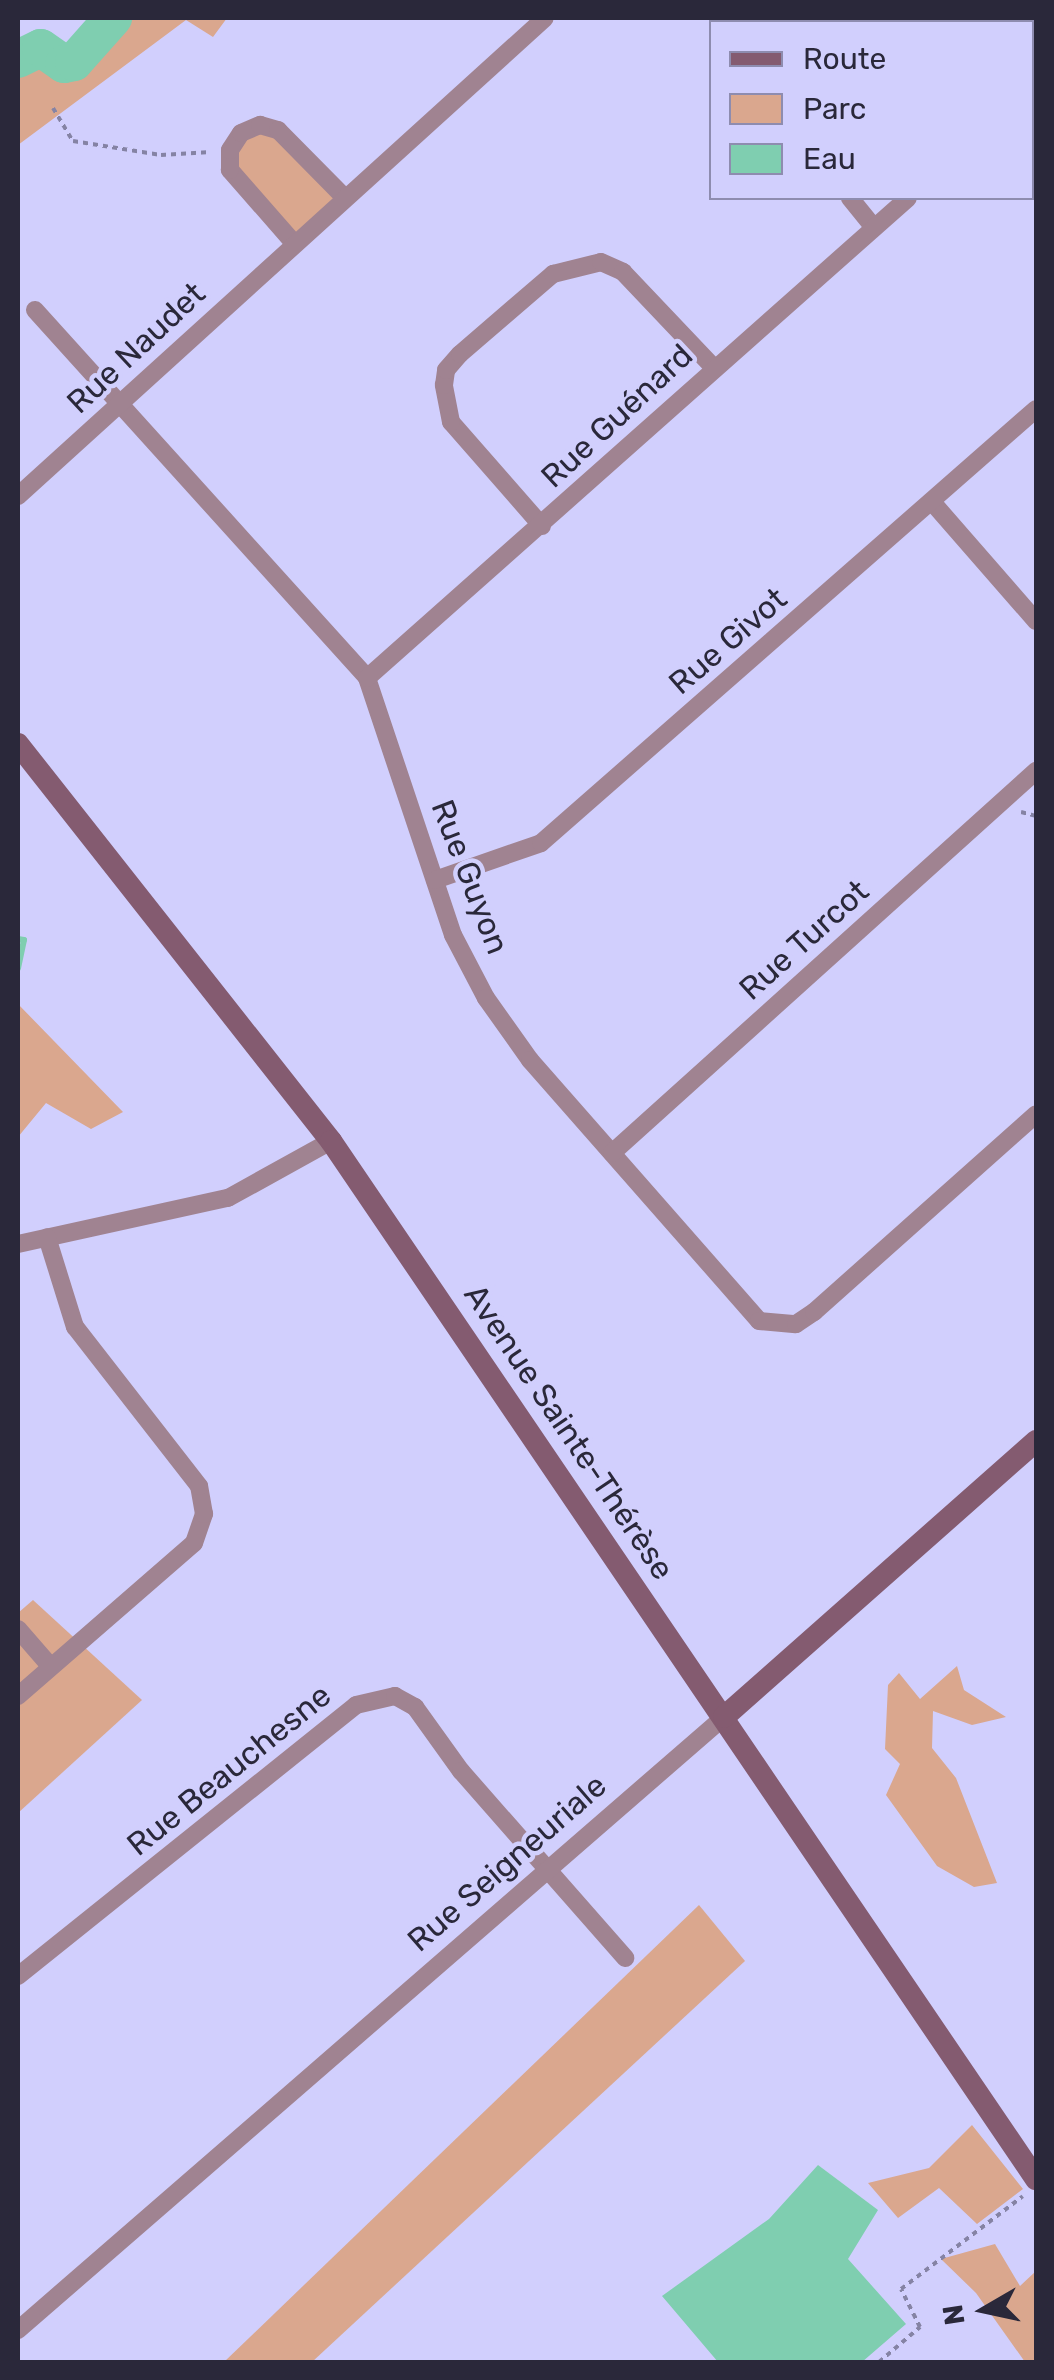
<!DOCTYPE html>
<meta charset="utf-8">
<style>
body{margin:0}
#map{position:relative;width:1054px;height:2380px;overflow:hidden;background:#d1cffd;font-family:Rubik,sans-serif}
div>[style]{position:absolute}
.green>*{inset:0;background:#daa78e}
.water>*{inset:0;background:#7fceb0}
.stream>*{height:6px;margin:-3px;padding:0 3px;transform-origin:3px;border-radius:3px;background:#7fceb0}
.river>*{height:38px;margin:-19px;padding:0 19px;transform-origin:19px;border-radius:19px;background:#7fceb0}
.path>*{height:4px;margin-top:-2px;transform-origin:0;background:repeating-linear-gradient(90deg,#8583a4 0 5px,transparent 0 10px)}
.street>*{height:18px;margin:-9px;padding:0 9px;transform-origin:9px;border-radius:9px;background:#a08391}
.secondary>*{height:22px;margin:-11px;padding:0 11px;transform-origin:11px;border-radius:11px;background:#845b70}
span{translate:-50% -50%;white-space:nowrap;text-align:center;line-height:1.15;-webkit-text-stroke:9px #d1cffd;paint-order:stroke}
.street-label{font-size:32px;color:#2a283a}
.frame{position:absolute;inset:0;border:20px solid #2a283a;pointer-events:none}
.legend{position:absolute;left:709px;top:20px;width:325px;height:180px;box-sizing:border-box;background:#d1cffd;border:2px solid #8e8caf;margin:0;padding:12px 18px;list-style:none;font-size:30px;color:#2a283a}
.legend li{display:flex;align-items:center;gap:20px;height:50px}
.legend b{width:50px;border:2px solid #8e8caf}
.north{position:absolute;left:934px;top:2260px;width:100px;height:100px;-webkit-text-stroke:8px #d1cffd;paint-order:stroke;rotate:261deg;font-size:28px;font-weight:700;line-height:40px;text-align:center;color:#2a283a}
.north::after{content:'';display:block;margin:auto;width:35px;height:45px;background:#2a283a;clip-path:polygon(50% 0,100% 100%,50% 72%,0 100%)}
</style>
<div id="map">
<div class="green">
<i style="clip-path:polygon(101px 18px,227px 18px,213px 37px,186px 20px,18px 145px,18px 50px,81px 45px)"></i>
<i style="clip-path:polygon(260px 125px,344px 197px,293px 242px,243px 190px,230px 150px)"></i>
<i style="clip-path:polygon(18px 1004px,123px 1112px,91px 1129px,46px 1103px,18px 1137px)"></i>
<i style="clip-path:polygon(33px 1600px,142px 1700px,18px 1813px,18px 1613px)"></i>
<i style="clip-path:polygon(957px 1666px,964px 1690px,1006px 1717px,972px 1725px,933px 1711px,932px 1748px,956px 1778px,997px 1883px,974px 1887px,937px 1866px,886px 1795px,900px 1764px,885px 1749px,888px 1685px,899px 1673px,920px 1699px)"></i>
<i style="clip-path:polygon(699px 1905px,745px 1961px,312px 2362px,224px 2362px)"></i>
<i style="clip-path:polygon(972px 2125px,1023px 2189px,977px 2224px,939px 2188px,898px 2218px,868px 2183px,929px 2168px)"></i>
<i style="clip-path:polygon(995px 2244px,1020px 2286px,1036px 2271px,1036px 2362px,1025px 2362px,976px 2293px,941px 2259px)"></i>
</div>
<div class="water">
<i style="clip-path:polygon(818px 2165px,878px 2210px,848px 2259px,906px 2324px,862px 2362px,718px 2362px,662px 2296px,769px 2219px)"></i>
</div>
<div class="stream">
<i style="left:18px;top:939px;width:6px;rotate:9deg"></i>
<i style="left:24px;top:940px;width:29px;rotate:102deg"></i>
</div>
<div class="river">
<i style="left:18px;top:59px;width:25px;rotate:-26deg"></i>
<i style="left:41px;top:48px;width:28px;rotate:35deg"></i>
<i style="left:64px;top:64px;width:10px;rotate:-11deg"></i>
<i style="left:74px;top:62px;width:59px;rotate:-48.4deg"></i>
</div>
<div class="path">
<i style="left:53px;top:108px;width:39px;rotate:59deg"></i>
<i style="left:73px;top:141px;width:89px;rotate:9deg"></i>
<i style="left:161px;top:155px;width:50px;rotate:-3.4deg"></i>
<i style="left:1021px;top:812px;width:16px;rotate:15deg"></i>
<i style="left:879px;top:2362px;width:54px;rotate:-40.5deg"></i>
<i style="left:920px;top:2327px;width:42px;rotate:-116.6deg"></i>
<i style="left:901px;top:2289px;width:153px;rotate:-37.3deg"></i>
</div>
<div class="street">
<i style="left:1032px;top:92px;width:6px;rotate:-51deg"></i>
<i style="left:1032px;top:138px;width:7px;rotate:56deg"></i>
<i style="left:850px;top:198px;width:36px;rotate:51deg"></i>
<i style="left:293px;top:242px;width:96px;rotate:-131.2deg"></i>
<i style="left:230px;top:170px;width:20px;rotate:-90deg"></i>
<i style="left:230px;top:150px;width:20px;rotate:-57deg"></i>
<i style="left:241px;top:133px;width:21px;rotate:-23deg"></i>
<i style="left:260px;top:125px;width:19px;rotate:16deg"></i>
<i style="left:278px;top:130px;width:94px;rotate:45.4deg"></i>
<i style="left:35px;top:310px;width:496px;rotate:47.9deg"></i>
<i style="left:367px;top:678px;width:271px;rotate:71.5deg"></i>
<i style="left:453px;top:935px;width:71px;rotate:62.4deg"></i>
<i style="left:486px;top:998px;width:76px;rotate:54.6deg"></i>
<i style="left:530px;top:1060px;width:347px;rotate:48.7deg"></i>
<i style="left:759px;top:1321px;width:37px;rotate:5deg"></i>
<i style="left:796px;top:1324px;width:22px;rotate:-34deg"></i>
<i style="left:814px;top:1312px;width:297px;rotate:-41.7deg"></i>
<i style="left:18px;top:496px;width:711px;rotate:-42.21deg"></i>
<i style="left:933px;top:503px;width:157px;rotate:48.9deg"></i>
<i style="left:542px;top:526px;width:138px;rotate:-131.2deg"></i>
<i style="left:451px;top:422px;width:38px;rotate:-101deg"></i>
<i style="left:444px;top:385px;width:15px;rotate:-82deg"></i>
<i style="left:446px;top:370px;width:21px;rotate:-49deg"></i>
<i style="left:460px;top:354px;width:123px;rotate:-40.7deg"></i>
<i style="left:553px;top:274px;width:49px;rotate:-14deg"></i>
<i style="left:601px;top:262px;width:24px;rotate:24deg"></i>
<i style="left:623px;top:272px;width:131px;rotate:46.5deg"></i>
<i style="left:367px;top:678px;width:723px;rotate:-41.58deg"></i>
<i style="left:435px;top:880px;width:112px;rotate:-19.2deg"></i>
<i style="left:541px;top:843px;width:658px;rotate:-41.24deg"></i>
<i style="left:612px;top:1153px;width:571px;rotate:-42.02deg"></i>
<i style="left:18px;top:1244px;width:215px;rotate:-12.4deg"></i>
<i style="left:228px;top:1198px;width:118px;rotate:-29deg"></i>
<i style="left:18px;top:1629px;width:50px;rotate:49deg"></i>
<i style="left:18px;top:1696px;width:233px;rotate:-41deg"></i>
<i style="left:194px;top:1543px;width:31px;rotate:-71deg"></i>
<i style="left:204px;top:1514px;width:28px;rotate:-100deg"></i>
<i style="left:199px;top:1486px;width:202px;rotate:-127.9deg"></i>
<i style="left:75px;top:1327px;width:94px;rotate:-107.3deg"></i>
<i style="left:18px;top:1976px;width:433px;rotate:-38.7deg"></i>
<i style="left:356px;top:1705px;width:40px;rotate:-13deg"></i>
<i style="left:395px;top:1696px;width:23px;rotate:29deg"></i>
<i style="left:415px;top:1707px;width:79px;rotate:54.3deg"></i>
<i style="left:461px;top:1771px;width:249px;rotate:48.7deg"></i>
<i style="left:18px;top:2330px;width:935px;rotate:-40.97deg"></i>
</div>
<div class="secondary">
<i style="left:18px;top:744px;width:506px;rotate:51.75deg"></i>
<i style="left:331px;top:1141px;width:1255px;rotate:55.82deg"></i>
<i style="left:724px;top:1717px;width:417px;rotate:-41.5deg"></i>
</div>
<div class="street-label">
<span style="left:136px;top:348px;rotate:-43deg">Rue Naudet</span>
<span style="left:617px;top:416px;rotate:-43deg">Rue Guénard</span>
<span style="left:728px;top:641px;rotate:-41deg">Rue Givot</span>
<span style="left:470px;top:877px;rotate:69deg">Rue Guyon</span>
<span style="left:804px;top:940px;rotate:-42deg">Rue Turcot</span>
<span style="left:569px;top:1432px;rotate:56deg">Avenue Sainte-Thérèse</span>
<span style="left:229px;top:1770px;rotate:-39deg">Rue Beauchesne</span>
<span style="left:507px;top:1863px;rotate:-41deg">Rue Seigneuriale</span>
</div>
<div class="frame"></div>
<ul class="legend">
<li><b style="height:12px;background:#845b70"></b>Route</li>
<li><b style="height:28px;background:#daa78e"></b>Parc</li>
<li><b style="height:28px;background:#7fceb0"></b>Eau</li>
</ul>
<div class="north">N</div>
</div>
